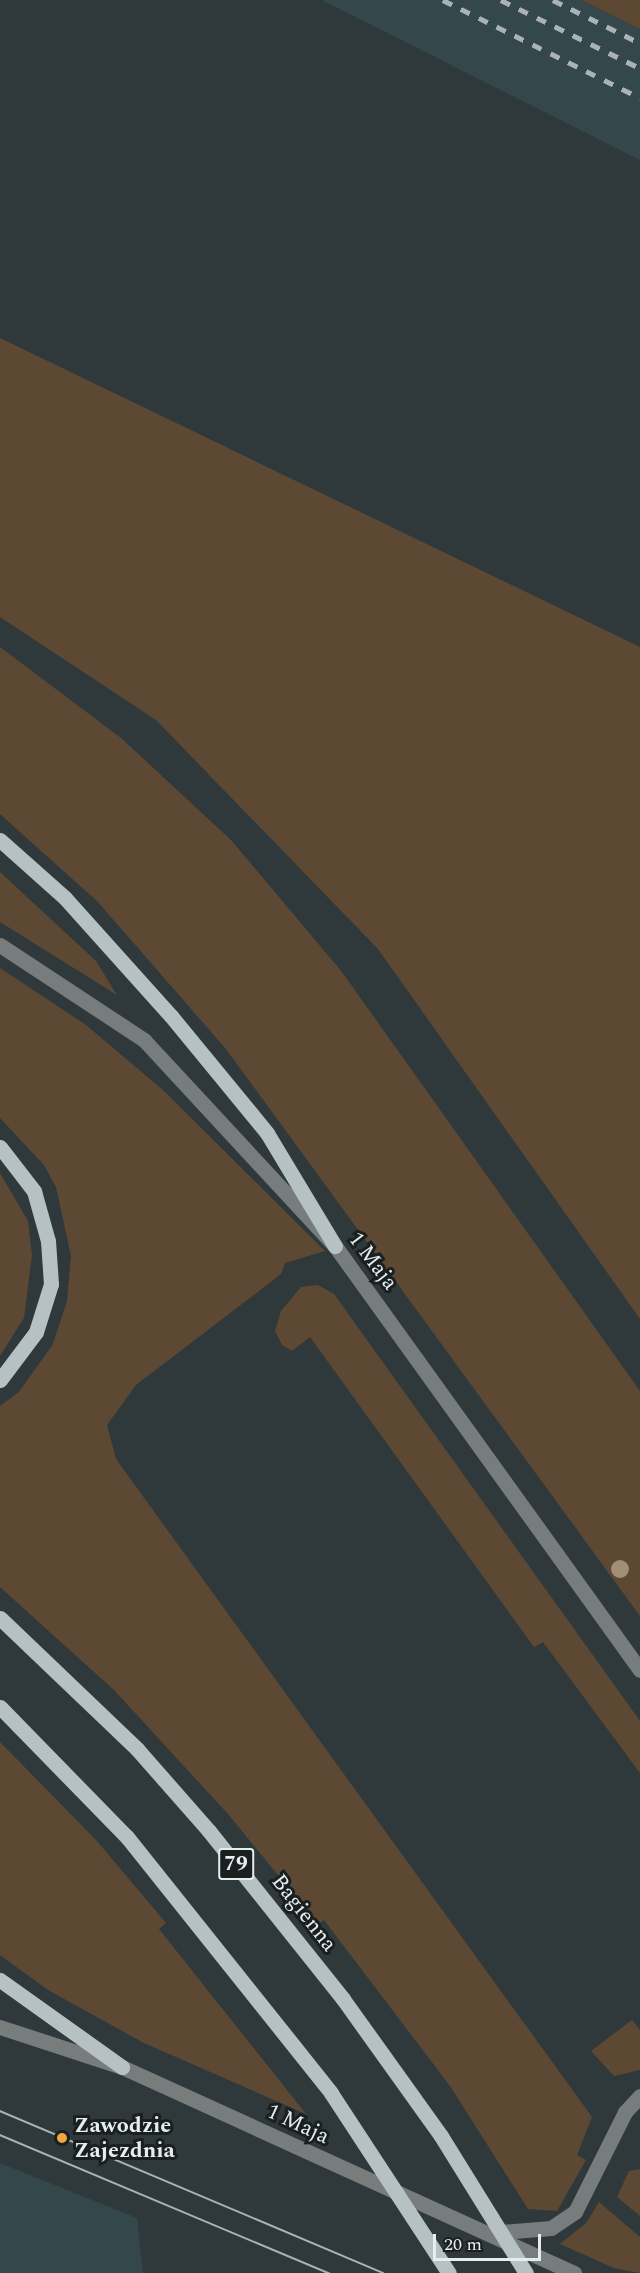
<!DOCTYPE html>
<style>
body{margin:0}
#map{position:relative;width:640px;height:2273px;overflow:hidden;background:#2f393b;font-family:Spectral,serif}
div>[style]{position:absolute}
.built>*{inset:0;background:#34474a}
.green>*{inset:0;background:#5d4933}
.minor>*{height:15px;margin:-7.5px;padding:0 7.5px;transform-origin:7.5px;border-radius:7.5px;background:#777c7d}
.major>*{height:15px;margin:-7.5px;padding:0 7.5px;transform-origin:7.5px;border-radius:7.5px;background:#b6c1c3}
.tram>*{height:1.5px;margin:-0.75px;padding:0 0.75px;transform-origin:0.75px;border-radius:0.75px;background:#aab2b4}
.rail>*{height:4.5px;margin-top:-2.25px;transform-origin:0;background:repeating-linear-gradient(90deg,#aab2b4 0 10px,transparent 0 20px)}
.major-bridge>*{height:15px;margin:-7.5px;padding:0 7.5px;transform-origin:7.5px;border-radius:7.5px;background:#b6c1c3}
.trees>*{width:18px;height:18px;margin:-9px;border-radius:50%;background:#a18f76}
.dots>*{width:16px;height:16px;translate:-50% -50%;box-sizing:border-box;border:3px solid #1a1f20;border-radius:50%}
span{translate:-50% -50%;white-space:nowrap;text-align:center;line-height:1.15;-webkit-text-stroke:6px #1a1f20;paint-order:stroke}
.shield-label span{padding:2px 4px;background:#1a1f20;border:2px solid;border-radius:4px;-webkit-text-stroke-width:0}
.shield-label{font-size:21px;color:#e6edee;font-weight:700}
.street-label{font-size:22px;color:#e6edee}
.poi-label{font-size:22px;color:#e6edee;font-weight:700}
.left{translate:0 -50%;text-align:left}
.scale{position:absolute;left:433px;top:2234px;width:108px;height:27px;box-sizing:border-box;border:3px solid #e6edee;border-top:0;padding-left:8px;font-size:18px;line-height:21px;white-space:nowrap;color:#e6edee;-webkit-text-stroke:4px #1a1f20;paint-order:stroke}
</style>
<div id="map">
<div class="built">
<i style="clip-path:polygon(321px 0,581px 0,640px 29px,640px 160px)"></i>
<i style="clip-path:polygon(0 2163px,137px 2218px,143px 2273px,0 2273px)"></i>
</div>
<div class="green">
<i style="clip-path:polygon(581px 0,640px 0,640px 29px)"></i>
<i style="clip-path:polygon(0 338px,640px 647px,640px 1319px,378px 949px,156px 720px,0 617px)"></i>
<i style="clip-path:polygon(0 647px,121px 738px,231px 840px,342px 972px,640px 1391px,640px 1616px,226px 1049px,97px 901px,0 814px)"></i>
<i style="clip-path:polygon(0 872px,96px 961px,117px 995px,0 922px)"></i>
<i style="clip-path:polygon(0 968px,86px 1025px,164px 1091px,325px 1251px,285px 1263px,281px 1274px,136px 1385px,107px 1425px,116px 1459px,592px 2117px,577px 2155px,586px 2160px,557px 2211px,528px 2209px,450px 2086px,324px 1920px,318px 1924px,228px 1814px,114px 1690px,0 1587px,0 1406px,19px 1392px,53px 1344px,67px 1301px,71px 1256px,56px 1187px,44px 1165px,0 1118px)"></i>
<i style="clip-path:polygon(0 1173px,28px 1221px,32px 1255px,24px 1318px,0 1356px)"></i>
<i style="clip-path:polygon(318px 1285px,334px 1294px,640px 1721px,640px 1773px,543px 1642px,534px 1647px,310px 1337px,292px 1351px,282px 1345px,275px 1331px,281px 1311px,301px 1287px)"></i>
<i style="clip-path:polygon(0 1742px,96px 1840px,166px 1923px,159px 1929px,306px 2114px,144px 2043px,48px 1990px,0 1955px)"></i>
<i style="clip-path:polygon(632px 2020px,640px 2030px,640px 2070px,614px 2076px,591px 2051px)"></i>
<i style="clip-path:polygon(640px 2169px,640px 2216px,617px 2197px,629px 2171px)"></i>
<i style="clip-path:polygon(599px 2202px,640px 2237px,640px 2273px,614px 2268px,560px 2244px,586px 2223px)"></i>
</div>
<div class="minor">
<i style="left:0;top:945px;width:173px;rotate:33.4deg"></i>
<i style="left:144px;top:1040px;width:281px;rotate:47.2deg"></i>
<i style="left:335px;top:1246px;width:522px;rotate:54.27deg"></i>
<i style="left:0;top:2027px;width:128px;rotate:18.2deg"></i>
<i style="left:122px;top:2067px;width:497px;rotate:24.5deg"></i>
<i style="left:490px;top:2233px;width:61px;rotate:-4.7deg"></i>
<i style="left:551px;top:2228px;width:29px;rotate:-34deg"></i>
<i style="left:575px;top:2212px;width:112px;rotate:-63.4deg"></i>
<i style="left:625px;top:2112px;width:22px;rotate:-47deg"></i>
</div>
<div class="major">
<i style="left:0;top:840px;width:87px;rotate:41.7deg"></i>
<i style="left:65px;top:898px;width:159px;rotate:48.1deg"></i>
<i style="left:171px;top:1016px;width:151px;rotate:50.6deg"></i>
<i style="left:267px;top:1133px;width:132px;rotate:59deg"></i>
<i style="left:0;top:1147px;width:56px;rotate:52.3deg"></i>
<i style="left:34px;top:1191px;width:52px;rotate:74.4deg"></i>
<i style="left:48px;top:1241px;width:43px;rotate:86deg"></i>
<i style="left:51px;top:1284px;width:50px;rotate:107.4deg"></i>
<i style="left:36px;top:1332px;width:60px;rotate:126.9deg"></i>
<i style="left:0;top:1618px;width:190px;rotate:43.7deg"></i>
<i style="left:137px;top:1749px;width:109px;rotate:48.7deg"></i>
<i style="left:209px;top:1831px;width:215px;rotate:51.4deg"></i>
<i style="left:343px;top:1999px;width:168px;rotate:54.4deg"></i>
<i style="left:0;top:1707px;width:182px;rotate:45.7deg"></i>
<i style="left:127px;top:1837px;width:327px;rotate:51.4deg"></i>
<i style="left:0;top:1980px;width:150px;rotate:35.5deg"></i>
</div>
<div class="tram">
<i style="left:0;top:2111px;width:416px;rotate:22.9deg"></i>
<i style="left:0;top:2135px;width:357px;rotate:22.8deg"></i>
</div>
<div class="rail">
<i style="left:443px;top:0;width:220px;rotate:26.4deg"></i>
<i style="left:501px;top:0;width:155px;rotate:26.1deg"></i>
<i style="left:553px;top:0;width:97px;rotate:26.3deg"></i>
</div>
<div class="major-bridge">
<i style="left:331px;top:2093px;width:215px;rotate:56.8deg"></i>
<i style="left:441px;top:2136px;width:161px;rotate:58.2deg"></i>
</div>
<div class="trees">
<i style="left:620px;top:1569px"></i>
</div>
<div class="dots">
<i style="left:62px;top:2138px;background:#f2a541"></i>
</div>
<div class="shield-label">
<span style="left:236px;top:1864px">79</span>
</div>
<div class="street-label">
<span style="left:373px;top:1261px;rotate:53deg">1 Maja</span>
<span style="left:304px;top:1913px;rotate:52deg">Bagienna</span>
<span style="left:298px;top:2124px;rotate:25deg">1 Maja</span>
</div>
<div class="poi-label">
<span class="left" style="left:74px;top:2138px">Zawodzie<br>Zajezdnia</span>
</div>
<div class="scale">20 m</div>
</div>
